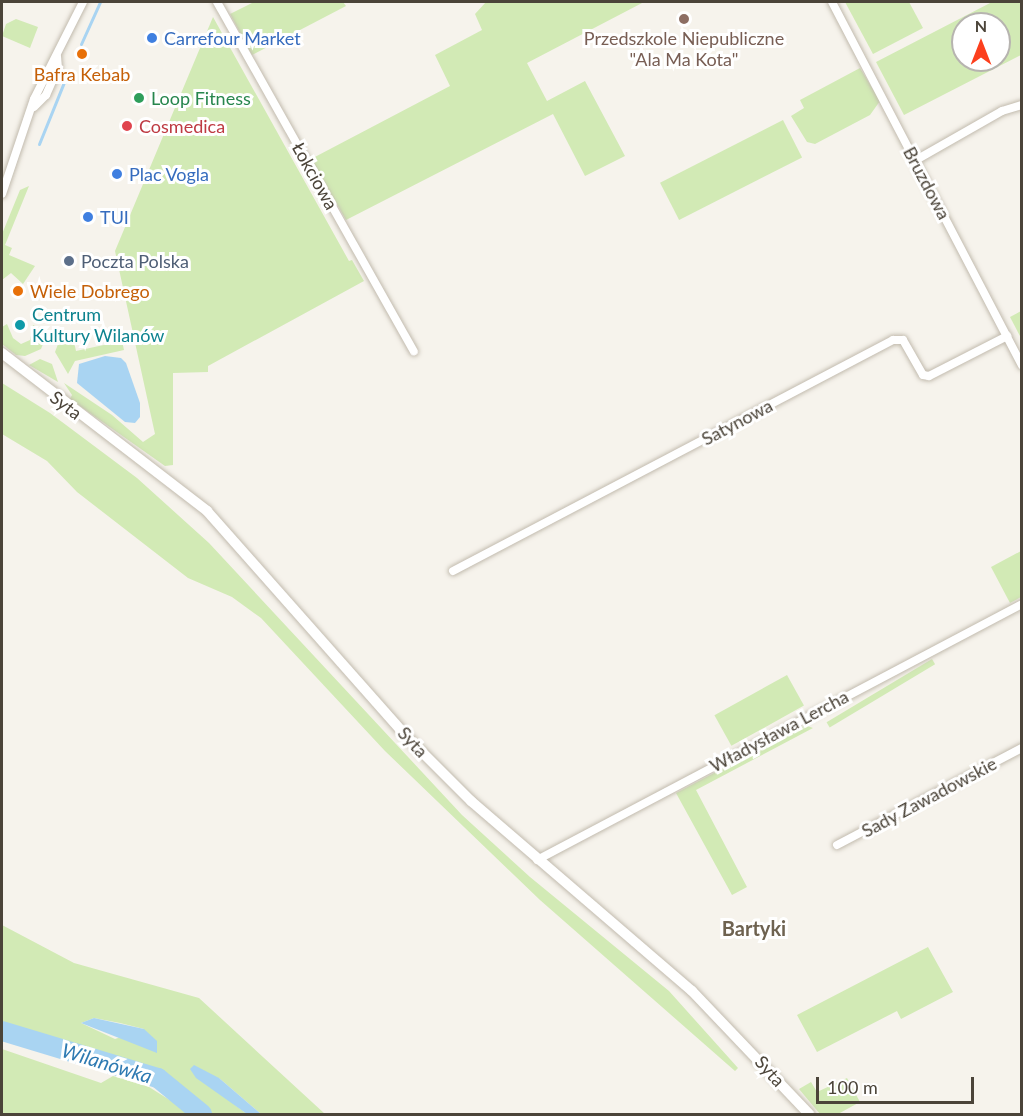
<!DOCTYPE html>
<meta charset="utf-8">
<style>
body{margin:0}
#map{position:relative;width:1023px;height:1116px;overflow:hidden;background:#f6f3ec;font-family:Lato,sans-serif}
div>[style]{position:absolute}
.green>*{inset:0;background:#d2eab5;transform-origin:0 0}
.water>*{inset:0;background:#a9d4f2}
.stream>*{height:3px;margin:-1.5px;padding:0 1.5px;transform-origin:1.5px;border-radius:1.5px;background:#a9d4f2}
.river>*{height:20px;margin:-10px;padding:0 10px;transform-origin:10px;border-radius:10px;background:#a9d4f2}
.roads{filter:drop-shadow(0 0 2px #c2bbae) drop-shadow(0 0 2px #c2bbae)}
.minor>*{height:8px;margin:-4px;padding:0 4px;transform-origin:4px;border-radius:4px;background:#fff}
.tertiary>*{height:10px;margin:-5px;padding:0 5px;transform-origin:5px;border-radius:5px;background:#fff}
.dots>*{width:16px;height:16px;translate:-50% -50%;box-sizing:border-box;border:3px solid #fff;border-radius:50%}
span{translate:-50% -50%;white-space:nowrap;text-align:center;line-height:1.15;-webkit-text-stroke:6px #fff;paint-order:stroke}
.shop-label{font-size:18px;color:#366cbe}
.left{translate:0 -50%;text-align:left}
.education-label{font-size:18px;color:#785e54}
.food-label{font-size:18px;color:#c56008}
.leisure-label{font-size:18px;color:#27864d}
.health-label{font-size:18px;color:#be3a42}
.street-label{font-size:18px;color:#4b4439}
.service-label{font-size:18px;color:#4e5e75}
.culture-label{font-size:18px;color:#0d838f}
.neighbourhood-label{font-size:20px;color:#6e6250;font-weight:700}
.water-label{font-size:20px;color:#2e7ab2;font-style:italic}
.frame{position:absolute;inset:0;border:3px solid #4b4439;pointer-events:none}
.north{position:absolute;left:951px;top:12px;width:60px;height:60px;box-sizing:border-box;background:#fff;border:2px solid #b7b4b0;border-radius:50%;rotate:0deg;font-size:16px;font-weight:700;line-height:24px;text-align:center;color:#4b4439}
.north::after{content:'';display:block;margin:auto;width:21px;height:27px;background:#fc3f1d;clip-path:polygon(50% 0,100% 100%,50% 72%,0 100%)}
.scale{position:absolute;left:816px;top:1077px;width:158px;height:27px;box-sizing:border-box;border:3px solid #4b4439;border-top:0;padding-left:8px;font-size:18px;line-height:21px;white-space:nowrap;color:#4b4439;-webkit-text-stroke:4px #fff;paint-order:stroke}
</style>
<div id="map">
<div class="green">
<i style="clip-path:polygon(254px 2px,343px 2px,346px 6px,252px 55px,230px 14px)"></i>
<i style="clip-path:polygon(486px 2px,644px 2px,527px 63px,547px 101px,585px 81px,625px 156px,585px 176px,553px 114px,346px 220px,311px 159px,450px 86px,435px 55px,482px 30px,475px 14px)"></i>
<i style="clip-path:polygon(845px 2px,909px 2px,923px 28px,873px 54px)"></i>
<i style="clip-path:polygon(evenodd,992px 2px,1021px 2px,1021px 55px,904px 115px,876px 62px,992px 2px,963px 24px,999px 24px,999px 60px,963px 60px,963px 24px)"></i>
<i style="clip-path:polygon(213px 17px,349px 261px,352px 260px,364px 281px,208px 366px,208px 372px,173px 373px,173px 465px,165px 466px,70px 399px,72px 395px,64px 383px,112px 415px,143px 442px,155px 434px,115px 251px)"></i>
<i style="clip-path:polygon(16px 19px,38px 27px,30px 48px,2px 36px,6px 24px)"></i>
<i style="clip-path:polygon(860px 68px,880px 101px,870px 115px,815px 144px,807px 142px,791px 116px,804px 108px,800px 100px)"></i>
<i style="left:783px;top:120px;width:42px;height:138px;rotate:63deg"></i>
<i style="clip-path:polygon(29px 186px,5px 245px,12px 248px,9px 255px,35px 266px,23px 284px,11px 273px,2px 280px,2px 234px,20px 190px)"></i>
<i style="clip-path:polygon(1021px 311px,1022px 338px,1021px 338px,1010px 317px)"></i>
<i style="clip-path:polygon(7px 324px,13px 338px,21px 344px,30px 340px,33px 325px,39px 328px,45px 339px,41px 349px,25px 356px,16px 355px,2px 344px,2px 327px)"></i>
<i style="clip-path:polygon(72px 333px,76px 351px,122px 341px,124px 350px,75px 361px,68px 374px,55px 352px,60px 339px)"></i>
<i style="clip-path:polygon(40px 359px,52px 364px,58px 382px,29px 365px)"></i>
<i style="clip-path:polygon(2px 383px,50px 413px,137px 478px,209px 543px,462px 815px,530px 877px,669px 991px,738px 1068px,735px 1071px,540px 900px,385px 751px,261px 618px,232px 597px,188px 578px,77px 492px,47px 461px,2px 434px)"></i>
<i style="clip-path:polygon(1021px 551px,1021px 597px,1010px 603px,991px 567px)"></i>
<i style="left:932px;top:659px;width:6px;height:123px;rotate:59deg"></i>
<i style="left:787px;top:675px;width:35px;height:83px;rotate:61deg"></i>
<i style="clip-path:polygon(805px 725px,813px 728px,696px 790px,747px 887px,732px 895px,676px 793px)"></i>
<i style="clip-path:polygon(evenodd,2px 925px,74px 963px,199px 998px,325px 1114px,261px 1114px,219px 1078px,235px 1105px,247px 1114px,209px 1114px,152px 1072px,2px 1025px,2px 925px,94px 1018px,120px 1023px,144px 1029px,115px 1039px,81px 1023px,94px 1018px)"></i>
<i style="clip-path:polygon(928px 947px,953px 992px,901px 1019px,897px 1011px,817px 1052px,797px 1015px)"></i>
<i style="clip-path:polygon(2px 1049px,101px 1083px,113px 1076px,149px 1087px,192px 1114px,2px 1114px)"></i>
<i style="clip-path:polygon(847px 1078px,860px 1102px,838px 1114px,820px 1114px,799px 1089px,811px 1082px,817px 1092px)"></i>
</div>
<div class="water">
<i style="clip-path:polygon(105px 356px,121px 358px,126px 363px,140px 403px,140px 417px,135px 423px,125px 422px,77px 383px,79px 364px)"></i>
<i style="clip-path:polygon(94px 1018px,144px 1029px,157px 1041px,157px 1053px,81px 1023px)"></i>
<i style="clip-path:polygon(194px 1065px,219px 1078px,261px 1114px,247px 1114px,196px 1078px,190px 1069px)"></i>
</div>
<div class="stream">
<i style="left:81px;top:44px;width:46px;rotate:-65.7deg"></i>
<i style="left:39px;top:144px;width:67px;rotate:-68deg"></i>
</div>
<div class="river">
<i style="left:2px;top:1031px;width:163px;rotate:16.8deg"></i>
<i style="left:158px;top:1078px;width:57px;rotate:39.3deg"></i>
</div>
<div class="roads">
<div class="minor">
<i style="left:217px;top:2px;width:401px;rotate:60.6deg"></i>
<i style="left:832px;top:2px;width:410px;rotate:62.4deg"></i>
<i style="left:34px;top:107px;width:17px;rotate:-45deg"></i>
<i style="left:46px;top:95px;width:30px;rotate:-66deg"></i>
<i style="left:58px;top:68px;width:12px;rotate:-95deg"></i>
<i style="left:916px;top:160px;width:99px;rotate:-29.7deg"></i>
<i style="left:1002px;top:111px;width:21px;rotate:-17deg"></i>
<i style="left:2px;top:194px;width:100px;rotate:-71.4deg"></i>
<i style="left:34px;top:99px;width:109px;rotate:-63.2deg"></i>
<i style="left:453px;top:571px;width:497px;rotate:-27.7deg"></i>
<i style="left:893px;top:340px;width:10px"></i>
<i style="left:903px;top:340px;width:40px;rotate:60.3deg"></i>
<i style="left:923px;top:375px;width:6px;rotate:9deg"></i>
<i style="left:929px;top:376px;width:88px;rotate:-27.1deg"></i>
<i style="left:837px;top:845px;width:209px;rotate:-27.7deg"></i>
<i style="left:537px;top:860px;width:548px;rotate:-27.83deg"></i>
</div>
<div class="tertiary">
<i style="left:2px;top:353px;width:259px;rotate:37.6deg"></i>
<i style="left:207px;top:511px;width:305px;rotate:48.5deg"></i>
<i style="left:409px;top:739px;width:88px;rotate:45deg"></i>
<i style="left:471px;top:801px;width:291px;rotate:40.7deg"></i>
<i style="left:692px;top:991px;width:170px;rotate:46.4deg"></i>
</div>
</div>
<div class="dots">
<i style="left:684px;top:19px;background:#8d6e63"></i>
<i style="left:152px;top:38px;background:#3f7fe0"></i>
<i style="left:82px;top:54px;background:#e8710a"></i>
<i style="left:139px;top:98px;background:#2e9e5b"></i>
<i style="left:127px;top:126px;background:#e0444e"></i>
<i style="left:117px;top:174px;background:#3f7fe0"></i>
<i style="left:88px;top:217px;background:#3f7fe0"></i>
<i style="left:69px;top:261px;background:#5c6f8a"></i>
<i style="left:18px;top:291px;background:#e8710a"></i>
<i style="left:20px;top:325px;background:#0f9aa8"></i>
</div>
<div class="shop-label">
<span class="left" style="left:164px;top:38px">Carrefour Market</span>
<span class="left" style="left:129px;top:174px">Plac Vogla</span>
<span class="left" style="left:100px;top:217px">TUI</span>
</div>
<div class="education-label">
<span style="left:684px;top:49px">Przedszkole Niepubliczne<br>"Ala Ma Kota"</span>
</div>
<div class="food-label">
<span style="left:82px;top:74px">Bafra Kebab</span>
<span class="left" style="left:30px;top:291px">Wiele Dobrego</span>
</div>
<div class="leisure-label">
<span class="left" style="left:151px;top:98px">Loop Fitness</span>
</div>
<div class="health-label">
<span class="left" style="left:139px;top:126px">Cosmedica</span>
</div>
<div class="street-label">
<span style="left:315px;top:176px;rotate:61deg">Łokciowa</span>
<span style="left:927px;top:183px;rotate:62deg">Bruzdowa</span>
<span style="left:66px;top:405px;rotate:37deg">Syta</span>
<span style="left:737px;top:422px;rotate:-28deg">Satynowa</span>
<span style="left:779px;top:731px;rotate:-28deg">Władysława Lercha</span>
<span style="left:413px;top:742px;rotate:47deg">Syta</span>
<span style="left:929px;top:797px;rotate:-28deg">Sady Zawadowskie</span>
<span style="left:770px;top:1071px;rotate:48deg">Syta</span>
</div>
<div class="service-label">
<span class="left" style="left:81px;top:261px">Poczta Polska</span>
</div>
<div class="culture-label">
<span class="left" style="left:32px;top:325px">Centrum<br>Kultury Wilanów</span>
</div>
<div class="neighbourhood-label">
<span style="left:754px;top:928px">Bartyki</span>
</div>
<div class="water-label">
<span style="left:107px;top:1063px;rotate:17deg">Wilanówka</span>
</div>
<div class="frame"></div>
<div class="north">N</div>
<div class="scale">100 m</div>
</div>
